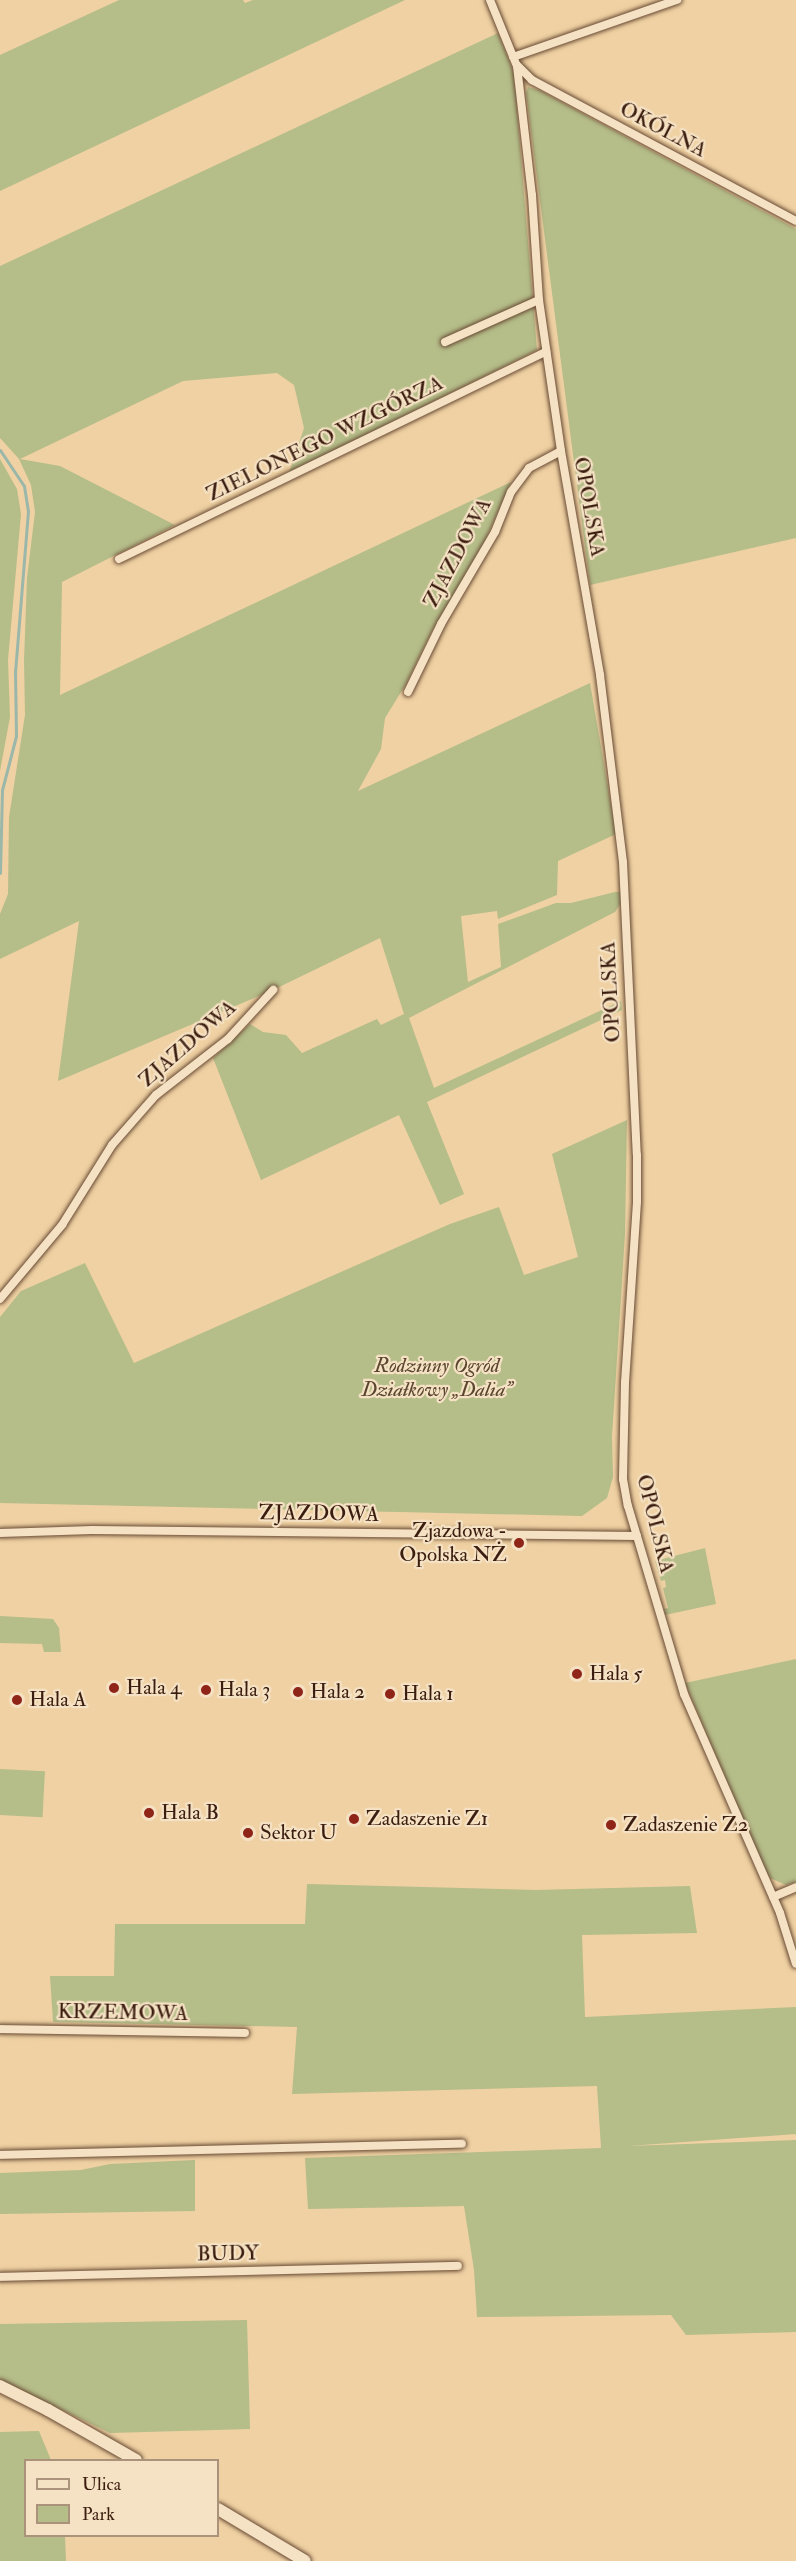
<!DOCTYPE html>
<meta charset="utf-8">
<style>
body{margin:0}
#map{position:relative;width:796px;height:2561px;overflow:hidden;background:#efd1a3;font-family:"IM FELL Double Pica",serif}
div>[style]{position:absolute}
.green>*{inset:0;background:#b5bd89;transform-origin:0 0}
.stream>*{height:3px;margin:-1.5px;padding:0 1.5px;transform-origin:1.5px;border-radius:1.5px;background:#9ab7aa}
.roads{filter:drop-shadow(0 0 2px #684a34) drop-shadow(0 0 2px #684a34)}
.street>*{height:8px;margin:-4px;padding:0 4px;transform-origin:4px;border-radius:4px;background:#f5e1c3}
.secondary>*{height:12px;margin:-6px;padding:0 6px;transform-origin:6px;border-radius:6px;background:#f5e1c3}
.dots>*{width:16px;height:16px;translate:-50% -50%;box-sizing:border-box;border:3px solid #f5e1c3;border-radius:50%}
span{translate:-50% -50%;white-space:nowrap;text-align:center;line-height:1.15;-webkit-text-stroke:4.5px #f5e1c3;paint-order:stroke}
.street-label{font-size:21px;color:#3b1d0f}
.park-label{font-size:21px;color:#5a452e;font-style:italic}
.poi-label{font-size:21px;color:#3b1d0f}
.right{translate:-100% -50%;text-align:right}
.left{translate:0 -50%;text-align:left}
.legend{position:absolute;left:24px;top:2459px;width:195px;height:78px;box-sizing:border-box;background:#f5e1c3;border:2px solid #ab937b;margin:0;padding:8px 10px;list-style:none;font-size:18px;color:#3b1d0f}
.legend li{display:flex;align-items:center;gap:12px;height:30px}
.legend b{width:30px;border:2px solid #ab937b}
</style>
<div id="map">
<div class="green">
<i style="clip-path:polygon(119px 0,243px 0,245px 3px,253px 0,405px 0,0 191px,0 55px)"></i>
<i style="clip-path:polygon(498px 33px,514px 73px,537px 350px,289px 473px,304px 428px,294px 385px,277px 373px,183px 381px,20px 459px,60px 466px,175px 525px,62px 582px,60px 695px,511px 482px,480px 552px,434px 627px,406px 684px,385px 718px,381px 749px,358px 791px,590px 683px,616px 834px,558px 861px,557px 895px,498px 919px,497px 911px,461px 916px,468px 982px,501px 967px,498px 924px,556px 903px,571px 903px,615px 892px,621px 892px,621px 903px,615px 912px,409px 1018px,434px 1088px,621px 1001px,622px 1010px,427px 1102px,464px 1194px,440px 1205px,399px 1115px,261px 1180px,213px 1058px,250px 1024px,263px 1032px,286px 1035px,302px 1053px,377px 1019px,381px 1025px,404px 1014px,380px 938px,273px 990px,58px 1081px,79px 921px,0 959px,0 914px,8px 894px,9px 817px,25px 715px,24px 661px,27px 578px,35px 512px,31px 485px,19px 459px,0 438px,0 266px)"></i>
<i style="clip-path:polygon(528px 87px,539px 90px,796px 229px,796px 538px,590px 585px,526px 93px)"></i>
<i style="clip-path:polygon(0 459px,17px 489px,21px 514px,8px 660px,10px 717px,0 771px)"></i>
<i style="clip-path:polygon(627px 1120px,625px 1234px,612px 1437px,613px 1477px,607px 1498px,582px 1516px,0 1503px,0 1317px,21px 1291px,85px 1263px,134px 1363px,450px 1224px,499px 1207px,524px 1275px,578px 1257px,552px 1154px)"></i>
<i style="clip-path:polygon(705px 1548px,716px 1604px,665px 1615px,664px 1609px,668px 1608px,663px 1588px,666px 1587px,665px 1580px,661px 1581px,655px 1561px)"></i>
<i style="clip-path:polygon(0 1616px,53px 1619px,59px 1628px,61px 1652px,44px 1652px,42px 1644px,0 1643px)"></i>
<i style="clip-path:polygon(796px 1659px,796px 1882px,786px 1885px,770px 1878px,762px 1864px,685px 1683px)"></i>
<i style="left:0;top:1769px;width:45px;height:46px;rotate:3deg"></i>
<i style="clip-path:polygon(307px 1884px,536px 1890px,690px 1886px,697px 1933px,582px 1935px,585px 2017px,796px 2007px,796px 2134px,628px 2146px,796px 2140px,796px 2332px,686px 2335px,671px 2315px,477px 2317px,474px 2270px,464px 2206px,308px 2209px,305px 2158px,601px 2148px,597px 2086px,292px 2094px,297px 2027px,53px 2022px,50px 1976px,114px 1976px,115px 1924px,305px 1924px)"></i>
<i style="clip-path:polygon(195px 2160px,195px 2211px,0 2214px,0 2173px,81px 2170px,110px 2164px)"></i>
<i style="clip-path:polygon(247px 2320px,250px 2429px,110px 2433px,0 2380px,0 2324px)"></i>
<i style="clip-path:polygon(39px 2431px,51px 2460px,26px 2460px,26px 2536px,65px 2536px,66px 2561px,0 2561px,0 2432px)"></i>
</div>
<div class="stream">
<i style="left:0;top:450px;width:43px;rotate:56.3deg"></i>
<i style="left:24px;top:486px;width:25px;rotate:81deg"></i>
<i style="left:28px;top:511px;width:161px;rotate:94.6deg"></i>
<i style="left:15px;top:671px;width:65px;rotate:89.1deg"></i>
<i style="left:16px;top:736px;width:56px;rotate:104.5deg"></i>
<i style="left:2px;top:790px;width:83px;rotate:91.4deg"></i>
</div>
<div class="roads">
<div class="street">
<i style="left:490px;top:0;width:71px;rotate:67.8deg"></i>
<i style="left:517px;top:66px;width:130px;rotate:83.4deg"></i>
<i style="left:532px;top:195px;width:105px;rotate:86.2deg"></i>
<i style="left:539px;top:300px;width:153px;rotate:81.7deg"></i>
<i style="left:561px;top:451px;width:227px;rotate:80.1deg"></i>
<i style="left:600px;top:675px;width:188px;rotate:83deg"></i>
<i style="left:623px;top:862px;width:293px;rotate:87.3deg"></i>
<i style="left:637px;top:1155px;width:47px;rotate:90deg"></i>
<i style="left:637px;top:1202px;width:180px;rotate:93.8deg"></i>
<i style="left:625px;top:1382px;width:97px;rotate:91.2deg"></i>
<i style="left:623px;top:1479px;width:27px;rotate:80deg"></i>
<i style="left:628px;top:1506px;width:196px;rotate:73.4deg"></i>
<i style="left:684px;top:1694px;width:239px;rotate:66.3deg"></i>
<i style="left:780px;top:1913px;width:53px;rotate:72.6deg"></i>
<i style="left:513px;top:57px;width:174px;rotate:-19.2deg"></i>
<i style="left:518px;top:66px;width:20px;rotate:45deg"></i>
<i style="left:532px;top:80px;width:299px;rotate:28.1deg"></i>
<i style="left:445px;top:342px;width:103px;rotate:-24.1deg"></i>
<i style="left:119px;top:559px;width:475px;rotate:-25.9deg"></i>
<i style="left:408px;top:692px;width:76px;rotate:-64.1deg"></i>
<i style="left:441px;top:624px;width:107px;rotate:-59.6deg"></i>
<i style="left:495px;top:532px;width:43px;rotate:-68.2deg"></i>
<i style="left:511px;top:492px;width:30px;rotate:-53deg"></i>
<i style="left:529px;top:468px;width:36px;rotate:-28deg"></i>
<i style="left:0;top:1299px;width:97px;rotate:-50deg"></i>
<i style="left:62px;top:1225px;width:94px;rotate:-58deg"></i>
<i style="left:112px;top:1145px;width:67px;rotate:-48.7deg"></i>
<i style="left:156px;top:1095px;width:91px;rotate:-37.9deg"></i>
<i style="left:228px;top:1039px;width:67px;rotate:-47.4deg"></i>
<i style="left:0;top:1533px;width:92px;rotate:-1.9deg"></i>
<i style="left:92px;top:1530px;width:545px;rotate:0.63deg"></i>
<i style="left:773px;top:1897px;width:25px;rotate:-23deg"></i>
<i style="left:0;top:2029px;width:245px;rotate:0.9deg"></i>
<i style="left:0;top:2155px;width:462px;rotate:-1.4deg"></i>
<i style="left:0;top:2277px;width:458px;rotate:-1.4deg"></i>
</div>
<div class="secondary">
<i style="left:0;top:2386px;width:54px;rotate:26.6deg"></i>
<i style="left:48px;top:2410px;width:101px;rotate:29.6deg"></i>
<i style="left:218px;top:2509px;width:101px;rotate:30.9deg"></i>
</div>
</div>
<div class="dots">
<i style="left:519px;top:1543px;background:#8f2418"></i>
<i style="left:577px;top:1674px;background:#8f2418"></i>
<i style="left:114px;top:1688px;background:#8f2418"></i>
<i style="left:206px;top:1690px;background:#8f2418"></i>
<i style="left:298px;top:1692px;background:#8f2418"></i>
<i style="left:390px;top:1694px;background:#8f2418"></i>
<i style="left:17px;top:1700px;background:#8f2418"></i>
<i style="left:149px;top:1813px;background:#8f2418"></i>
<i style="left:354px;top:1819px;background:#8f2418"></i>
<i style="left:611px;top:1825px;background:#8f2418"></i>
<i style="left:248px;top:1833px;background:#8f2418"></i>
</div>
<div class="street-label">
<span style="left:663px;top:130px;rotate:28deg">OKÓLNA</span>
<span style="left:325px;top:439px;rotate:-26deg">ZIELONEGO WZGÓRZA</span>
<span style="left:589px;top:507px;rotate:80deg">OPOLSKA</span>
<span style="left:458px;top:553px;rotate:-62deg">ZJAZDOWA</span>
<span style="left:611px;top:992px;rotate:-93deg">OPOLSKA</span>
<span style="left:188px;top:1044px;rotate:-41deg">ZJAZDOWA</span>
<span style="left:319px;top:1514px;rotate:1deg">ZJAZDOWA</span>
<span style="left:655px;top:1524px;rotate:76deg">OPOLSKA</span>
<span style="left:123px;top:2013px;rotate:1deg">KRZEMOWA</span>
<span style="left:228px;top:2254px;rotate:-1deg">BUDY</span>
</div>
<div class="park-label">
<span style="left:437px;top:1378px">Rodzinny Ogród<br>Działkowy „Dalia”</span>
</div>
<div class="poi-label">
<span class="right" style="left:507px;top:1543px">Zjazdowa -<br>Opolska NŻ</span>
<span class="left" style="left:589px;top:1674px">Hala 5</span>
<span class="left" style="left:126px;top:1688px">Hala 4</span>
<span class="left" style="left:218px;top:1690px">Hala 3</span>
<span class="left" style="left:310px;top:1692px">Hala 2</span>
<span class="left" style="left:402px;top:1694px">Hala 1</span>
<span class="left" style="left:29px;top:1700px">Hala A</span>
<span class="left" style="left:161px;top:1813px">Hala B</span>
<span class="left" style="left:366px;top:1819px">Zadaszenie Z1</span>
<span class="left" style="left:623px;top:1825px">Zadaszenie Z2</span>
<span class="left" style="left:260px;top:1833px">Sektor U</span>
</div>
<ul class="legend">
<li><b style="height:8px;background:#f5e1c3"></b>Ulica</li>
<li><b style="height:16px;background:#b5bd89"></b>Park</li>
</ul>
</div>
